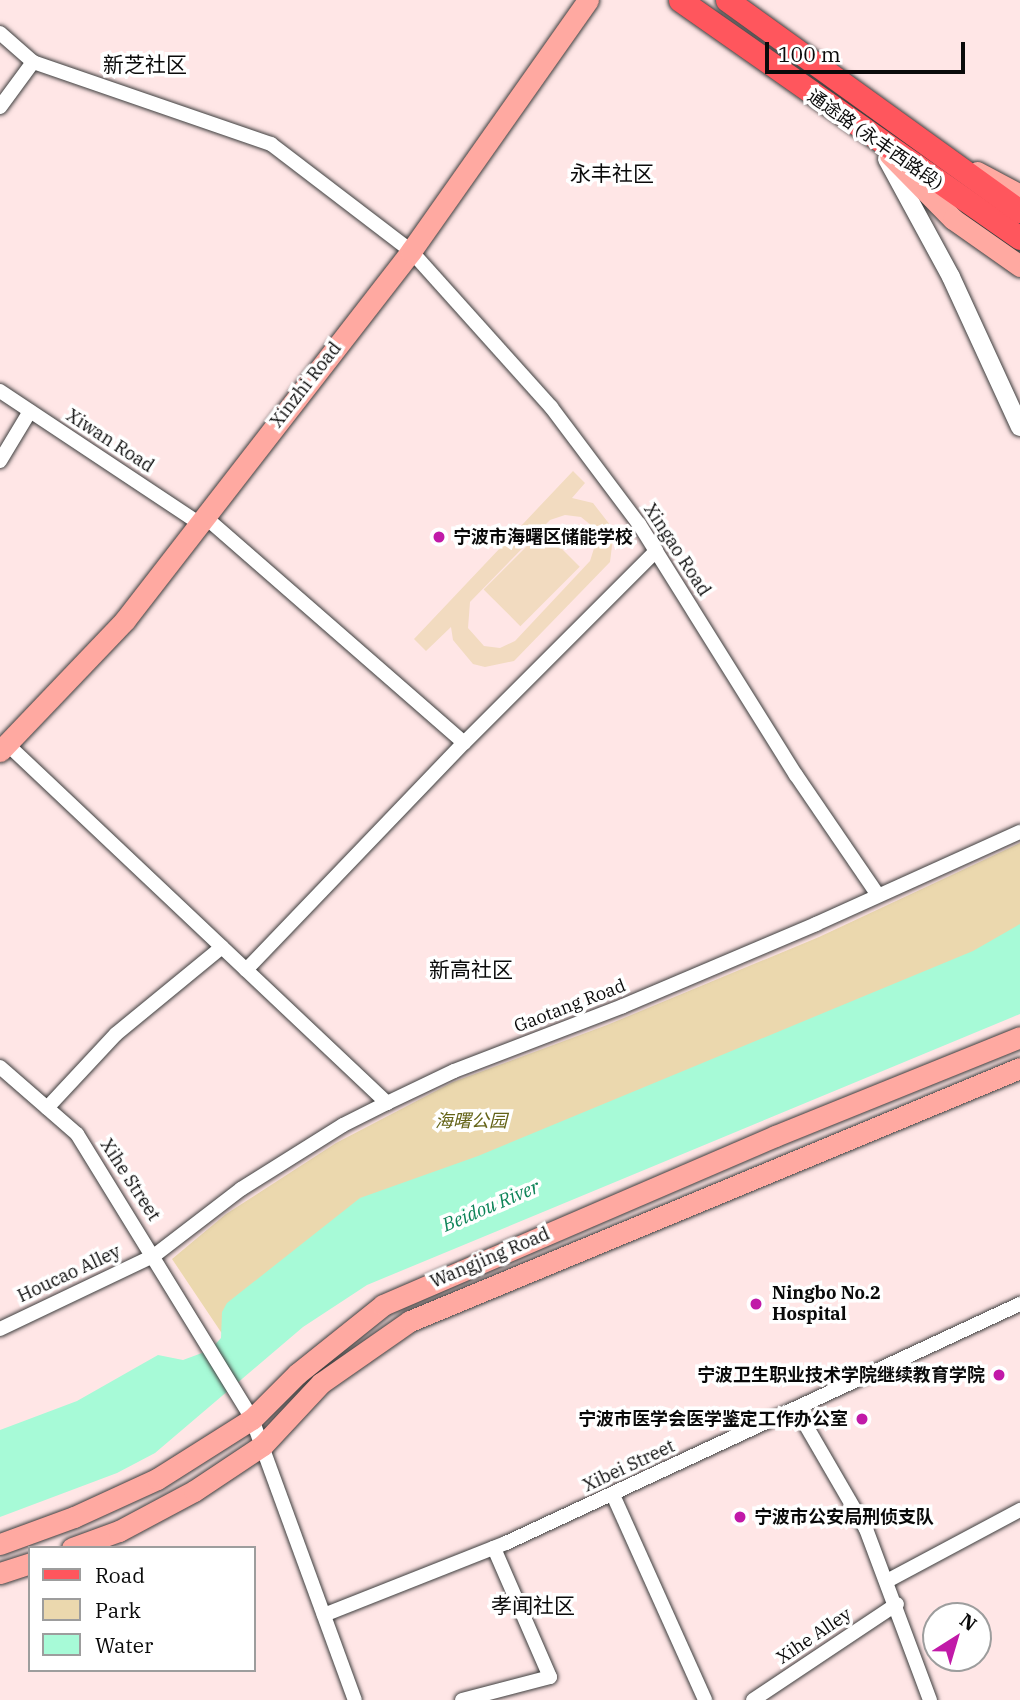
<!DOCTYPE html>
<meta charset="utf-8">
<style>
body{margin:0}
#map{position:relative;width:1020px;height:1700px;overflow:hidden;background:#ffe6e6;font-family:"IBM Plex Serif","Noto Sans SC",serif}
div>[style]{position:absolute}
.green>*{inset:0;background:#ebd8ae}
.pitch>*{inset:0;background:#f2dbc0;transform-origin:0 0}
.water>*{inset:0;background:#a7fad7}
.roads{filter:drop-shadow(0 0 2px #3d3d3d) drop-shadow(0 0 2px #3d3d3d)}
.minor>*{height:14px;margin:-7px;padding:0 7px;transform-origin:7px;border-radius:7px;background:#fff}
.tertiary>*{height:18px;margin:-9px;padding:0 9px;transform-origin:9px;border-radius:9px;background:#fff}
.secondary>*{height:21px;margin:-10.5px;padding:0 10.5px;transform-origin:10.5px;border-radius:10.5px;background:#ffa9a1}
.primary>*{height:23px;margin:-11.5px;padding:0 11.5px;transform-origin:11.5px;border-radius:11.5px;background:#ff565d}
.dots>*{width:19px;height:19px;translate:-50% -50%;box-sizing:border-box;border:4px solid #fff;border-radius:50%}
span{translate:-50% -50%;white-space:nowrap;text-align:center;line-height:1.15;-webkit-text-stroke:7px #fff;paint-order:stroke}
.street-label{font-size:18px;color:#0a0a0a}
.poi-label{font-size:18px;color:#0a0a0a;font-weight:700}
.left{translate:0 -50%;text-align:left}
.right{translate:-100% -50%;text-align:right}
.park-label{font-size:18px;color:#646317;font-style:italic}
.water-label{font-size:19px;color:#0e8459;font-style:italic}
.quarter-label{font-size:21px;color:#0a0a0a}
.legend{position:absolute;left:28px;top:1546px;width:228px;height:126px;box-sizing:border-box;background:#fff;border:2px solid #9d9d9d;margin:0;padding:9px 12px;list-style:none;font-size:21px;color:#0a0a0a}
.legend li{display:flex;align-items:center;gap:14px;height:35px}
.legend b{width:35px;border:2px solid #9d9d9d}
.north{position:absolute;left:922px;top:1602px;width:70px;height:70px;box-sizing:border-box;background:#fff;border:2px solid #9d9d9d;border-radius:50%;rotate:37deg;font-size:19px;font-weight:700;line-height:28px;text-align:center;color:#0a0a0a}
.north::after{content:'';display:block;margin:auto;width:24px;height:32px;background:#c11aa8;clip-path:polygon(50% 0,100% 100%,50% 72%,0 100%)}
.scale{position:absolute;left:765px;top:42px;width:200px;height:32px;box-sizing:border-box;border:4px solid #0a0a0a;border-top:0;padding-left:9px;font-size:21px;line-height:24px;white-space:nowrap;color:#0a0a0a;-webkit-text-stroke:5px #fff;paint-order:stroke}
</style>
<div id="map">
<div class="green">
<i style="clip-path:polygon(1020px 843px,1020px 928px,227px 1341px,172px 1259px,226px 1214px,336px 1143px,453px 1082px,607px 1025px,819px 937px)"></i>
</div>
<div class="pitch">
<i style="clip-path:polygon(evenodd,573px 471px,585px 483px,572px 498px,593px 503px,614px 530px,610px 562px,514px 661px,485px 667px,473px 664px,453px 640px,451px 627px,426px 651px,414px 639px,573px 471px,565px 515px,581px 517px,592px 526px,597px 539px,590px 561px,515px 641px,500px 648px,484px 646px,468px 628px,470px 602px,550px 520px,565px 515px)"></i>
<i style="left:543px;top:530px;width:52px;height:84px;rotate:45deg"></i>
</div>
<div class="water">
<i style="clip-path:polygon(1020px 924px,1020px 1014px,367px 1285px,303px 1327px,155px 1453px,117px 1473px,0 1517px,0 1430px,77px 1401px,158px 1355px,183px 1360px,210px 1350px,221px 1338px,222px 1312px,227px 1303px,360px 1198px,478px 1156px,973px 951px)"></i>
</div>
<div class="roads">
<div class="minor">
<i style="left:0;top:33px;width:44px;rotate:41.3deg"></i>
<i style="left:33px;top:62px;width:252px;rotate:19deg"></i>
<i style="left:271px;top:144px;width:176px;rotate:37.4deg"></i>
<i style="left:411px;top:251px;width:210px;rotate:48.1deg"></i>
<i style="left:551px;top:407px;width:146px;rotate:53.1deg"></i>
<i style="left:639px;top:524px;width:296px;rotate:58deg"></i>
<i style="left:796px;top:775px;width:145px;rotate:55.7deg"></i>
<i style="left:0;top:107px;width:56px;rotate:-53.7deg"></i>
<i style="left:0;top:391px;width:239px;rotate:33.6deg"></i>
<i style="left:0;top:461px;width:58px;rotate:-59deg"></i>
<i style="left:204px;top:516px;width:345px;rotate:41.1deg"></i>
<i style="left:464px;top:743px;width:272px;rotate:-45deg"></i>
<i style="left:7px;top:744px;width:523px;rotate:43.37deg"></i>
<i style="left:246px;top:970px;width:315px;rotate:-46.2deg"></i>
<i style="left:0;top:1067px;width:102px;rotate:41deg"></i>
<i style="left:77px;top:1134px;width:334px;rotate:58.4deg"></i>
<i style="left:252px;top:1419px;width:299px;rotate:69.9deg"></i>
<i style="left:47px;top:1108px;width:101px;rotate:-47deg"></i>
<i style="left:116px;top:1034px;width:137px;rotate:-39.4deg"></i>
<i style="left:0;top:1329px;width:172px;rotate:-25.5deg"></i>
<i style="left:155px;top:1255px;width:108px;rotate:-37.5deg"></i>
<i style="left:241px;top:1189px;width:120px;rotate:-32.1deg"></i>
<i style="left:343px;top:1125px;width:49px;rotate:-26.6deg"></i>
<i style="left:387px;top:1103px;width:74px;rotate:-25.5deg"></i>
<i style="left:454px;top:1071px;width:181px;rotate:-21deg"></i>
<i style="left:623px;top:1006px;width:210px;rotate:-23deg"></i>
<i style="left:816px;top:924px;width:224px;rotate:-24.3deg"></i>
<i style="left:797px;top:1410px;width:138px;rotate:59.9deg"></i>
<i style="left:866px;top:1529px;width:183px;rotate:69.5deg"></i>
<i style="left:613px;top:1495px;width:225px;rotate:65.8deg"></i>
<i style="left:887px;top:1581px;width:151px;rotate:-28.1deg"></i>
<i style="left:324px;top:1615px;width:196px;rotate:-21.6deg"></i>
<i style="left:506px;top:1543px;width:567px;rotate:-24.94deg"></i>
<i style="left:462px;top:1700px;width:91px;rotate:-14.6deg"></i>
<i style="left:550px;top:1677px;width:141px;rotate:-113.5deg"></i>
<i style="left:753px;top:1700px;width:173px;rotate:-33.7deg"></i>
</div>
<div class="tertiary">
<i style="left:887px;top:159px;width:134px;rotate:61.5deg"></i>
<i style="left:951px;top:277px;width:165px;rotate:65.3deg"></i>
</div>
<div class="secondary">
<i style="left:890px;top:155px;width:90px;rotate:45.5deg"></i>
<i style="left:953px;top:219px;width:82px;rotate:35deg"></i>
<i style="left:977px;top:172px;width:49px;rotate:28.1deg"></i>
<i style="left:0;top:751px;width:181px;rotate:-46.3deg"></i>
<i style="left:125px;top:620px;width:467px;rotate:-52.2deg"></i>
<i style="left:411px;top:251px;width:307px;rotate:-54.8deg"></i>
<i style="left:0;top:1544px;width:79px;rotate:-20deg"></i>
<i style="left:74px;top:1517px;width:91px;rotate:-24.6deg"></i>
<i style="left:157px;top:1479px;width:112px;rotate:-32.3deg"></i>
<i style="left:252px;top:1419px;width:64px;rotate:-45deg"></i>
<i style="left:297px;top:1374px;width:110px;rotate:-38.7deg"></i>
<i style="left:383px;top:1305px;width:427px;rotate:-23.3deg"></i>
<i style="left:775px;top:1136px;width:264px;rotate:-22deg"></i>
<i style="left:72px;top:1548px;width:50px;rotate:-19.9deg"></i>
<i style="left:119px;top:1531px;width:85px;rotate:-28.1deg"></i>
<i style="left:194px;top:1491px;width:83px;rotate:-33.7deg"></i>
<i style="left:263px;top:1445px;width:85px;rotate:-46.9deg"></i>
<i style="left:321px;top:1383px;width:108px;rotate:-34.9deg"></i>
<i style="left:410px;top:1321px;width:660px;rotate:-22.53deg"></i>
<i style="left:0;top:1573px;width:32px;rotate:-18deg"></i>
</div>
<div class="primary">
<i style="left:680px;top:0;width:415px;rotate:35deg"></i>
<i style="left:727px;top:0;width:361px;rotate:35.8deg"></i>
</div>
</div>
<div class="dots">
<i style="left:439px;top:537px;background:#c11aa8"></i>
<i style="left:756px;top:1304px;background:#c11aa8"></i>
<i style="left:999px;top:1375px;background:#c11aa8"></i>
<i style="left:862px;top:1419px;background:#c11aa8"></i>
<i style="left:740px;top:1517px;background:#c11aa8"></i>
</div>
<div class="street-label">
<span style="left:875px;top:140px;rotate:35deg">通途路 (永丰西路段)</span>
<span style="left:306px;top:385px;rotate:-52deg">Xinzhi Road</span>
<span style="left:110px;top:441px;rotate:33deg">Xiwan Road</span>
<span style="left:677px;top:550px;rotate:57deg">Xingao Road</span>
<span style="left:570px;top:1006px;rotate:-21deg">Gaotang Road</span>
<span style="left:130px;top:1180px;rotate:57deg">Xihe Street</span>
<span style="left:490px;top:1258px;rotate:-23deg">Wangjing Road</span>
<span style="left:69px;top:1274px;rotate:-25deg">Houcao Alley</span>
<span style="left:629px;top:1466px;rotate:-25deg">Xibei Street</span>
<span style="left:814px;top:1636px;rotate:-34deg">Xihe Alley</span>
</div>
<div class="poi-label">
<span class="left" style="left:453px;top:537px">宁波市海曙区储能学校</span>
<span class="left" style="left:772px;top:1304px">Ningbo No.2<br>Hospital</span>
<span class="right" style="left:985px;top:1375px">宁波卫生职业技术学院继续教育学院</span>
<span class="right" style="left:848px;top:1419px">宁波市医学会医学鉴定工作办公室</span>
<span class="left" style="left:754px;top:1517px">宁波市公安局刑侦支队</span>
</div>
<div class="park-label">
<span style="left:471px;top:1121px">海曙公园</span>
</div>
<div class="water-label">
<span style="left:491px;top:1206px;rotate:-23deg">Beidou River</span>
</div>
<div class="quarter-label">
<span style="left:145px;top:64px">新芝社区</span>
<span style="left:612px;top:173px">永丰社区</span>
<span style="left:471px;top:969px">新高社区</span>
<span style="left:533px;top:1605px">孝闻社区</span>
</div>
<ul class="legend">
<li><b style="height:9px;background:#ff565d"></b>Road</li>
<li><b style="height:19px;background:#ebd8ae"></b>Park</li>
<li><b style="height:19px;background:#a7fad7"></b>Water</li>
</ul>
<div class="north">N</div>
<div class="scale">100 m</div>
</div>
